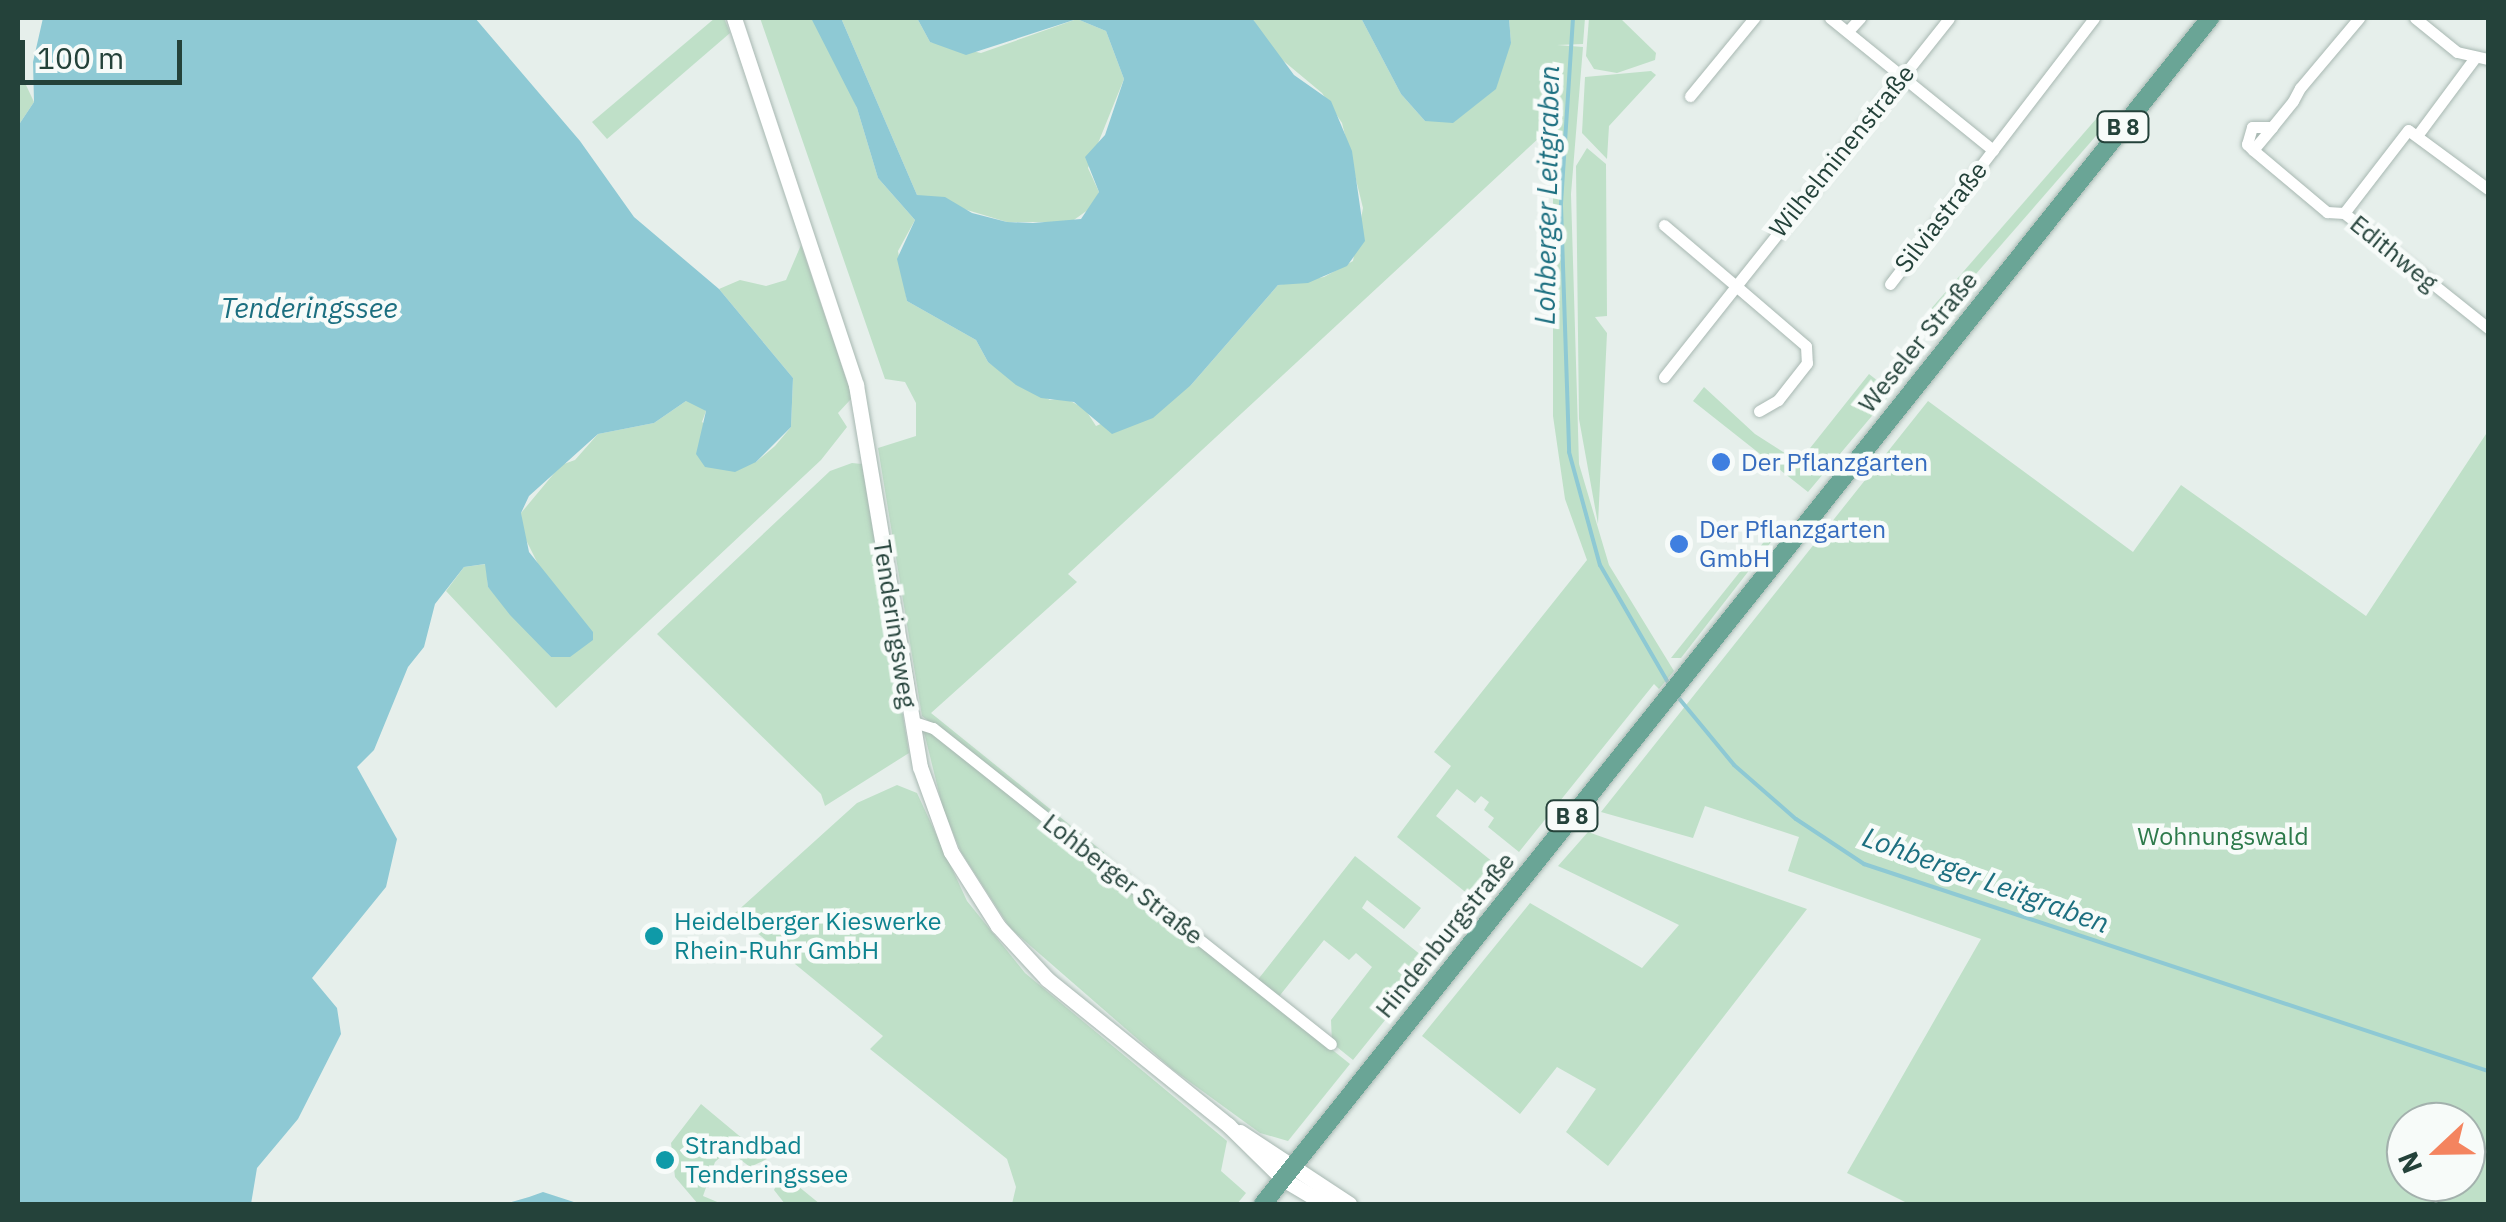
<!DOCTYPE html>
<meta charset="utf-8">
<style>
body{margin:0}
#map{position:relative;width:2506px;height:1222px;overflow:hidden;background:#e6efeb;font-family:"IBM Plex Sans",sans-serif}
div>[style]{position:absolute}
.green>*{inset:0;background:#bfe0c8;transform-origin:0 0}
.water>*{inset:0;background:#8ec9d4}
.stream>*{height:4px;margin:-2px;padding:0 2px;transform-origin:2px;border-radius:2px;background:#8ec9d4}
.roads{filter:drop-shadow(0 0 2px #a8b8b2) drop-shadow(0 0 2px #a8b8b2)}
.street>*{height:11px;margin:-5.5px;padding:0 5.5px;transform-origin:5.5px;border-radius:5.5px;background:#fff}
.secondary>*{height:15px;margin:-7.5px;padding:0 7.5px;transform-origin:7.5px;border-radius:7.5px;background:#fff}
.primary>*{height:18px;margin:-9px;padding:0 9px;transform-origin:9px;border-radius:9px;background:#6aa596}
.dots>*{width:28px;height:28px;translate:-50% -50%;box-sizing:border-box;border:5px solid #f7fbf9;border-radius:50%}
span{translate:-50% -50%;white-space:nowrap;text-align:center;line-height:1.15;-webkit-text-stroke:9px #f7fbf9;paint-order:stroke}
.shield-label span{padding:2px 8px;background:#f7fbf9;border:2px solid;border-radius:8px;-webkit-text-stroke-width:0}
.shield-label{font-size:22px;color:#24423a;font-weight:700}
.street-label{font-size:25px;color:#24423a}
.shop-label{font-size:25px;color:#366cbe}
.left{translate:0 -50%;text-align:left}
.park-label{font-size:25px;color:#2d7a4b}
.culture-label{font-size:25px;color:#0d838f}
.water-label{font-size:28px;color:#1c6f80;font-style:italic}
.frame{position:absolute;inset:0;border:20px solid #24423a;pointer-events:none}
.north{position:absolute;left:2386px;top:1102px;width:100px;height:100px;box-sizing:border-box;background:#f7fbf9;border:2px solid #a3b1ad;border-radius:50%;rotate:248deg;font-size:28px;font-weight:700;line-height:40px;text-align:center;color:#24423a}
.north::after{content:'';display:block;margin:auto;width:35px;height:45px;background:#f4845f;clip-path:polygon(50% 0,100% 100%,50% 72%,0 100%)}
.scale{position:absolute;left:20px;top:40px;width:162px;height:45px;box-sizing:border-box;border:5px solid #24423a;border-top:0;padding-left:12px;font-size:30px;line-height:35px;white-space:nowrap;color:#24423a;-webkit-text-stroke:8px #f7fbf9;paint-order:stroke}
</style>
<div id="map">
<div class="green">
<i style="clip-path:polygon(715px 18px,724px 18px,730px 33px,607px 139px,592px 122px)"></i>
<i style="clip-path:polygon(760px 18px,810px 18px,820px 26px,857px 108px,878px 178px,915px 220px,898px 251px,907px 301px,976px 340px,988px 362px,1013px 380px,1050px 400px,1065px 398px,1085px 409px,1096px 426px,1191px 385px,1278px 285px,1324px 277px,1353px 261px,1363px 208px,1342px 123px,1322px 93px,1274px 53px,1252px 18px,1361px 18px,1401px 94px,1425px 121px,1511px 43px,1509px 18px,1585px 18px,1583px 44px,1557px 45px,1583px 47px,1571px 194px,1579px 464px,1609px 565px,1674px 671px,1659px 689px,1654px 684px,1519px 852px,1488px 827px,1494px 818px,1484px 810px,1489px 802px,1481px 796px,1475px 803px,1457px 789px,1436px 816px,1504px 871px,1479px 903px,1397px 837px,1451px 766px,1434px 752px,1587px 560px,1565px 499px,1553px 416px,1553px 125px,1068px 574px,1077px 582px,931px 713px,1143px 884px,1138px 888px,922px 716px,878px 448px,916px 436px,916px 403px,905px 382px,885px 379px)"></i>
<i style="clip-path:polygon(841px 18px,917px 18px,930px 42px,981px 53px,1077px 19px,1106px 31px,1124px 79px,1088px 168px,1099px 192px,1092px 207px,1071px 222px,1007px 222px,917px 195px)"></i>
<i style="clip-path:polygon(1589px 18px,1620px 18px,1656px 53px,1655px 60px,1617px 73px,1594px 69px,1586px 56px)"></i>
<i style="clip-path:polygon(18px 68px,34px 102px,18px 126px)"></i>
<i style="clip-path:polygon(1651px 71px,1656px 75px,1609px 126px,1607px 159px,1582px 133px,1585px 77px)"></i>
<i style="left:2103px;top:111px;width:11px;height:263px;rotate:41deg"></i>
<i style="clip-path:polygon(1587px 148px,1606px 164px,1607px 316px,1595px 317px,1607px 333px,1598px 524px,1579px 419px,1576px 166px)"></i>
<i style="clip-path:polygon(801px 245px,850px 390px,851px 399px,838px 413px,847px 427px,821px 460px,556px 708px,446px 591px,464px 567px,486px 564px,488px 587px,551px 657px,540px 568px,522px 532px,521px 513px,561px 465px,575px 460px,598px 434px,654px 423px,686px 401px,697px 402px,706px 411px,702px 422px,756px 462px,775px 446px,791px 427px,793px 378px,719px 289px,740px 280px,766px 286px,786px 280px)"></i>
<i style="clip-path:polygon(1869px 374px,1892px 392px,1808px 492px,1693px 401px,1704px 387px,1755px 434px,1799px 462px)"></i>
<i style="clip-path:polygon(evenodd,1928px 401px,2133px 552px,2181px 485px,2366px 616px,2488px 431px,2488px 1204px,1909px 1204px,1847px 1173px,1981px 939px,1788px 871px,1799px 837px,1705px 806px,1693px 838px,1601px 812px,1928px 401px,2406px 1122px,2466px 1122px,2466px 1182px,2406px 1182px,2406px 1122px)"></i>
<i style="clip-path:polygon(852px 463px,862px 464px,909px 753px,825px 806px,821px 794px,657px 634px,830px 471px)"></i>
<i style="clip-path:polygon(1771px 533px,1775px 537px,1681px 658px,1671px 658px)"></i>
<i style="clip-path:polygon(924px 732px,935px 732px,1350px 1064px,1288px 1141px,1260px 1133px,1172px 1069px,1010px 928px,961px 852px,943px 809px)"></i>
<i style="clip-path:polygon(897px 785px,917px 793px,967px 901px,1025px 973px,1227px 1141px,1221px 1171px,1246px 1193px,1237px 1204px,1012px 1204px,1016px 1187px,1007px 1159px,870px 1049px,883px 1036px,734px 914px,857px 803px)"></i>
<i style="clip-path:polygon(1588px 832px,1807px 909px,1608px 1166px,1566px 1132px,1596px 1089px,1557px 1067px,1520px 1114px,1422px 1036px,1530px 903px,1642px 968px,1679px 925px,1558px 866px)"></i>
<i style="clip-path:polygon(1355px 856px,1421px 908px,1404px 929px,1367px 900px,1362px 908px,1431px 963px,1353px 1060px,1332px 1043px,1331px 1020px,1372px 967px,1356px 953px,1349px 960px,1324px 940px,1277px 999px,1256px 982px)"></i>
<i style="clip-path:polygon(701px 1104px,767px 1159px,750px 1167px,728px 1150px,715px 1162px,703px 1196px,722px 1204px,698px 1204px,675px 1177px,671px 1143px)"></i>
<i style="clip-path:polygon(782px 1173px,820px 1204px,785px 1204px,774px 1190px)"></i>
</div>
<div class="water">
<i style="clip-path:polygon(43px 18px,475px 18px,580px 141px,634px 217px,719px 289px,793px 378px,791px 427px,756px 462px,735px 472px,705px 467px,696px 454px,706px 411px,686px 401px,654px 423px,598px 434px,529px 496px,521px 513px,529px 552px,593px 632px,593px 640px,570px 657px,551px 657px,510px 615px,488px 587px,485px 564px,464px 567px,435px 604px,424px 647px,408px 667px,374px 750px,357px 767px,397px 839px,386px 887px,312px 978px,337px 1008px,341px 1034px,298px 1119px,257px 1168px,251px 1204px,18px 1204px,18px 126px,34px 102px,33px 62px)"></i>
<i style="clip-path:polygon(811px 18px,841px 18px,917px 195px,945px 197px,972px 213px,1007px 222px,1033px 223px,1081px 219px,1099px 192px,1085px 157px,1105px 135px,1124px 79px,1106px 31px,1077px 19px,966px 55px,930px 42px,917px 18px,1252px 18px,1294px 75px,1331px 101px,1352px 151px,1365px 241px,1347px 266px,1308px 283px,1278px 285px,1191px 385px,1153px 418px,1112px 434px,1074px 402px,1041px 398px,1016px 385px,988px 362px,976px 340px,907px 301px,897px 259px,915px 220px,878px 178px,857px 108px)"></i>
<i style="clip-path:polygon(1361px 18px,1509px 18px,1511px 43px,1496px 89px,1453px 123px,1425px 121px,1401px 94px)"></i>
<i style="clip-path:polygon(543px 1192px,580px 1204px,504px 1204px,529px 1197px)"></i>
</div>
<div class="stream">
<i style="left:1573px;top:18px;width:188px;rotate:93.7deg"></i>
<i style="left:1561px;top:206px;width:246px;rotate:88.1deg"></i>
<i style="left:1569px;top:452px;width:117px;rotate:74.7deg"></i>
<i style="left:1600px;top:565px;width:138px;rotate:59.9deg"></i>
<i style="left:1677px;top:696px;width:89px;rotate:50.4deg"></i>
<i style="left:1734px;top:765px;width:82px;rotate:41.1deg"></i>
<i style="left:1796px;top:819px;width:82px;rotate:33.5deg"></i>
<i style="left:1864px;top:864px;width:657px;rotate:18.35deg"></i>
</div>
<div class="roads">
<div class="street">
<i style="left:1830px;top:18px;width:210px;rotate:39deg"></i>
<i style="left:2415px;top:18px;width:54px;rotate:39deg"></i>
<i style="left:2457px;top:52px;width:32px;rotate:13deg"></i>
<i style="left:1848px;top:31px;width:18px;rotate:-47deg"></i>
<i style="left:1690px;top:96px;width:101px;rotate:-50.6deg"></i>
<i style="left:2272px;top:127px;width:20px;rotate:180deg"></i>
<i style="left:2252px;top:127px;width:18px;rotate:106deg"></i>
<i style="left:2247px;top:144px;width:8px;rotate:45deg"></i>
<i style="left:2253px;top:150px;width:30px;rotate:-50deg"></i>
<i style="left:2272px;top:127px;width:33px;rotate:-51deg"></i>
<i style="left:2293px;top:101px;width:15px;rotate:-62deg"></i>
<i style="left:2300px;top:88px;width:92px;rotate:-49.9deg"></i>
<i style="left:2419px;top:133px;width:92px;rotate:-53.4deg"></i>
<i style="left:2253px;top:150px;width:97px;rotate:40deg"></i>
<i style="left:2327px;top:212px;width:17px;rotate:3deg"></i>
<i style="left:2488px;top:189px;width:99px;rotate:-143.6deg"></i>
<i style="left:2408px;top:130px;width:105px;rotate:127.6deg"></i>
<i style="left:2344px;top:213px;width:184px;rotate:38.6deg"></i>
<i style="left:1664px;top:225px;width:94px;rotate:40.3deg"></i>
<i style="left:1736px;top:286px;width:342px;rotate:-51.5deg"></i>
<i style="left:1890px;top:284px;width:335px;rotate:-52.5deg"></i>
<i style="left:1664px;top:377px;width:116px;rotate:-51.6deg"></i>
<i style="left:1736px;top:286px;width:92px;rotate:40.6deg"></i>
<i style="left:1806px;top:346px;width:17px;rotate:87deg"></i>
<i style="left:1807px;top:363px;width:47px;rotate:128.1deg"></i>
<i style="left:1778px;top:400px;width:22px;rotate:150deg"></i>
<i style="left:911px;top:721px;width:23px;rotate:18deg"></i>
<i style="left:933px;top:728px;width:508px;rotate:38.45deg"></i>
</div>
<div class="secondary">
<i style="left:734px;top:18px;width:387px;rotate:71.6deg"></i>
<i style="left:856px;top:385px;width:387px;rotate:80.5deg"></i>
<i style="left:920px;top:767px;width:90px;rotate:70deg"></i>
<i style="left:951px;top:852px;width:88px;rotate:57.6deg"></i>
<i style="left:998px;top:926px;width:72px;rotate:47.2deg"></i>
<i style="left:1047px;top:979px;width:233px;rotate:38.9deg"></i>
<i style="left:1228px;top:1125px;width:77px;rotate:44.5deg"></i>
<i style="left:1283px;top:1179px;width:49px;rotate:30.8deg"></i>
<i style="left:1240px;top:1132px;width:131px;rotate:33.4deg"></i>
</div>
<div class="primary">
<i style="left:1263px;top:1204px;width:1518px;rotate:-51.39deg"></i>
</div>
</div>
<div class="dots">
<i style="left:1721px;top:462px;background:#3f7fe0"></i>
<i style="left:1679px;top:544px;background:#3f7fe0"></i>
<i style="left:654px;top:936px;background:#0f9aa8"></i>
<i style="left:665px;top:1160px;background:#0f9aa8"></i>
</div>
<div class="shield-label">
<span style="left:2123px;top:127px">B 8</span>
<span style="left:1572px;top:816px">B 8</span>
</div>
<div class="street-label">
<span style="left:1842px;top:151px;rotate:-51deg">Wilhelminenstraße</span>
<span style="left:1941px;top:217px;rotate:-52deg">Silviastraße</span>
<span style="left:2394px;top:253px;rotate:39deg">Edithweg</span>
<span style="left:1918px;top:342px;rotate:-51deg">Weseler Straße</span>
<span style="left:895px;top:624px;rotate:81deg">Tenderingsweg</span>
<span style="left:1123px;top:879px;rotate:38deg">Lohberger Straße</span>
<span style="left:1445px;top:935px;rotate:-51deg">Hindenburgstraße</span>
</div>
<div class="shop-label">
<span class="left" style="left:1741px;top:462px">Der Pflanzgarten</span>
<span class="left" style="left:1699px;top:544px">Der Pflanzgarten<br>GmbH</span>
</div>
<div class="park-label">
<span style="left:2223px;top:836px">Wohnungswald</span>
</div>
<div class="culture-label">
<span class="left" style="left:674px;top:936px">Heidelberger Kieswerke<br>Rhein-Ruhr GmbH</span>
<span class="left" style="left:685px;top:1160px">Strandbad<br>Tenderingssee</span>
</div>
<div class="water-label">
<span style="left:1547px;top:195px;rotate:-89deg">Lohberger Leitgraben</span>
<span style="left:309px;top:308px">Tenderingssee</span>
<span style="left:1986px;top:880px;rotate:20deg">Lohberger Leitgraben</span>
</div>
<div class="frame"></div>
<div class="north">N</div>
<div class="scale">100 m</div>
</div>
